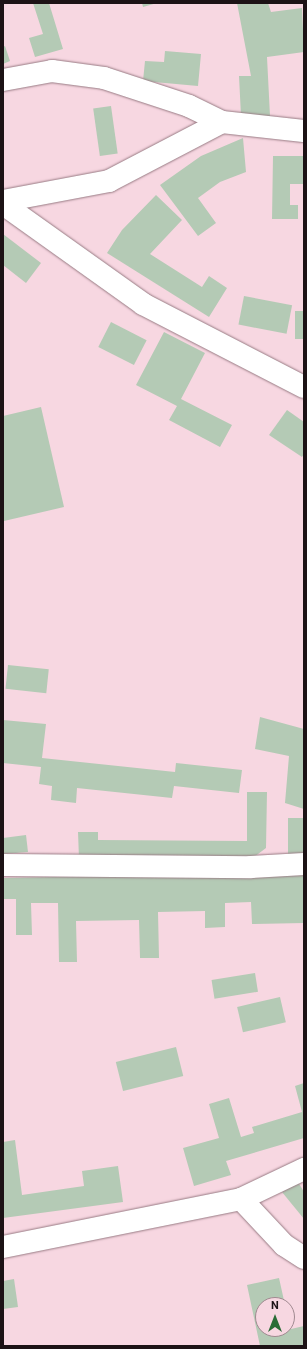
<!DOCTYPE html>
<style>
body{margin:0}
#map{position:relative;width:307px;height:1349px;overflow:hidden;background:#f7d7e1;font-family:Roboto,sans-serif}
div>[style]{position:absolute}
.building>*{inset:0;background:#b4cab5;transform-origin:0 0}
.roads{filter:drop-shadow(0 0 1px #987b84) drop-shadow(0 0 1px #987b84)}
.minor>*{height:22px;margin:-11px;padding:0 11px;transform-origin:11px;border-radius:11px;background:#fff}
span{translate:-50% -50%;white-space:nowrap;text-align:center;line-height:1.15;-webkit-text-stroke:3px #f7d7e1;paint-order:stroke}
.frame{position:absolute;inset:0;border:4px solid #1c1215;pointer-events:none}
.north{position:absolute;left:255px;top:1297px;width:40px;height:40px;box-sizing:border-box;background:#f7d7e1;border:1px solid #9f888f;border-radius:50%;rotate:0deg;font-size:11px;font-weight:700;line-height:16px;text-align:center;color:#1c1215}
.north::after{content:'';display:block;margin:auto;width:14px;height:18px;background:#2a6c36;clip-path:polygon(50% 0,100% 100%,50% 72%,0 100%)}
</style>
<div id="map">
<div class="building">
<i style="clip-path:polygon(33px 3px,49px 3px,63px 49px,35px 57px,29px 38px,43px 34px)"></i>
<i style="clip-path:polygon(142px 3px,157px 3px,143px 7px)"></i>
<i style="clip-path:polygon(237px 3px,268px 3px,271px 12px,302px 8px,304px 52px,267px 57px,270px 116px,241px 116px,239px 76px,251px 76px)"></i>
<i style="clip-path:polygon(5px 46px,10px 61px,3px 64px,3px 47px)"></i>
<i style="clip-path:polygon(165px 51px,201px 54px,198px 86px,143px 81px,145px 61px,164px 62px)"></i>
<i style="left:111px;top:106px;width:48px;height:18px;rotate:82deg"></i>
<i style="clip-path:polygon(243px 138px,246px 172px,220px 182px,198px 198px,216px 223px,198px 236px,160px 185px,201px 156px)"></i>
<i style="clip-path:polygon(273px 156px,304px 156px,304px 184px,290px 184px,290px 205px,298px 205px,298px 219px,272px 219px)"></i>
<i style="clip-path:polygon(156px 195px,182px 220px,150px 254px,202px 287px,209px 276px,227px 288px,209px 317px,107px 253px,122px 230px)"></i>
<i style="clip-path:polygon(3px 234px,41px 263px,26px 283px,3px 265px)"></i>
<i style="left:244px;top:296px;width:49px;height:29px;rotate:11deg"></i>
<i style="left:295px;top:311px;width:9px;height:28px"></i>
<i style="left:111px;top:322px;width:40px;height:28px;rotate:27deg"></i>
<i style="clip-path:polygon(164px 332px,205px 353px,181px 399px,232px 425px,220px 447px,169px 420px,177px 406px,136px 385px)"></i>
<i style="clip-path:polygon(41px 407px,64px 507px,4px 521px,3px 416px)"></i>
<i style="clip-path:polygon(287px 410px,304px 422px,304px 454px,302px 457px,269px 435px)"></i>
<i style="left:8px;top:665px;width:41px;height:24px;rotate:6deg"></i>
<i style="clip-path:polygon(260px 717px,304px 729px,304px 809px,285px 803px,289px 756px,255px 749px)"></i>
<i style="clip-path:polygon(3px 720px,46px 724px,42px 758px,175px 772px,176px 763px,242px 770px,239px 793px,174px 786px,172px 798px,77px 788px,76px 803px,51px 800px,52px 786px,39px 784px,41px 767px,3px 763px)"></i>
<i style="clip-path:polygon(247px 792px,267px 792px,266px 848px,254px 857px,79px 859px,78px 832px,98px 832px,98px 840px,247px 841px)"></i>
<i style="left:304px;top:818px;width:39px;height:16px;rotate:90deg"></i>
<i style="clip-path:polygon(26px 835px,28px 852px,3px 854px,3px 838px)"></i>
<i style="clip-path:polygon(304px 872px,304px 923px,252px 924px,251px 902px,225px 903px,225px 927px,205px 928px,205px 911px,158px 912px,159px 958px,140px 958px,139px 920px,76px 921px,77px 962px,59px 962px,58px 903px,31px 903px,32px 935px,16px 935px,16px 899px,3px 899px,3px 878px)"></i>
<i style="left:255px;top:973px;width:19px;height:44px;rotate:81deg"></i>
<i style="left:280px;top:997px;width:26px;height:44px;rotate:77deg"></i>
<i style="left:176px;top:1047px;width:30px;height:62px;rotate:76deg"></i>
<i style="clip-path:polygon(304px 1083px,304px 1138px,226px 1161px,231px 1175px,194px 1186px,183px 1148px,219px 1138px,209px 1104px,229px 1098px,241px 1137px,254px 1133px,252px 1127px,302px 1112px,295px 1086px)"></i>
<i style="clip-path:polygon(15px 1140px,22px 1195px,84px 1186px,82px 1171px,118px 1166px,123px 1202px,3px 1218px,3px 1142px)"></i>
<i style="clip-path:polygon(298px 1182px,304px 1192px,304px 1219px,282px 1192px)"></i>
<i style="clip-path:polygon(279px 1278px,285px 1305px,263px 1305px,263px 1329px,287px 1329px,288px 1316px,291px 1329px,304px 1326px,304px 1346px,260px 1346px,247px 1285px)"></i>
<i style="clip-path:polygon(14px 1279px,18px 1307px,3px 1309px,3px 1281px)"></i>
</div>
<div class="roads">
<div class="minor">
<i style="left:3px;top:80px;width:50px;rotate:-10.4deg"></i>
<i style="left:52px;top:71px;width:52px;rotate:7.7deg"></i>
<i style="left:104px;top:78px;width:89px;rotate:18.2deg"></i>
<i style="left:189px;top:106px;width:37px;rotate:26deg"></i>
<i style="left:3px;top:201px;width:108px;rotate:-10.7deg"></i>
<i style="left:109px;top:181px;width:127px;rotate:-27.6deg"></i>
<i style="left:222px;top:122px;width:82px;rotate:6.3deg"></i>
<i style="left:3px;top:204px;width:172px;rotate:35.5deg"></i>
<i style="left:143px;top:304px;width:181px;rotate:27.3deg"></i>
<i style="left:3px;top:865px;width:248px;rotate:0.5deg"></i>
<i style="left:251px;top:867px;width:53px;rotate:-3.2deg"></i>
<i style="left:241px;top:1199px;width:70px;rotate:-25.5deg"></i>
<i style="left:3px;top:1247px;width:243px;rotate:-11.4deg"></i>
<i style="left:241px;top:1199px;width:63px;rotate:46.9deg"></i>
<i style="left:284px;top:1245px;width:24px;rotate:33deg"></i>
</div>
</div>
<div class="frame"></div>
<div class="north">N</div>
</div>
